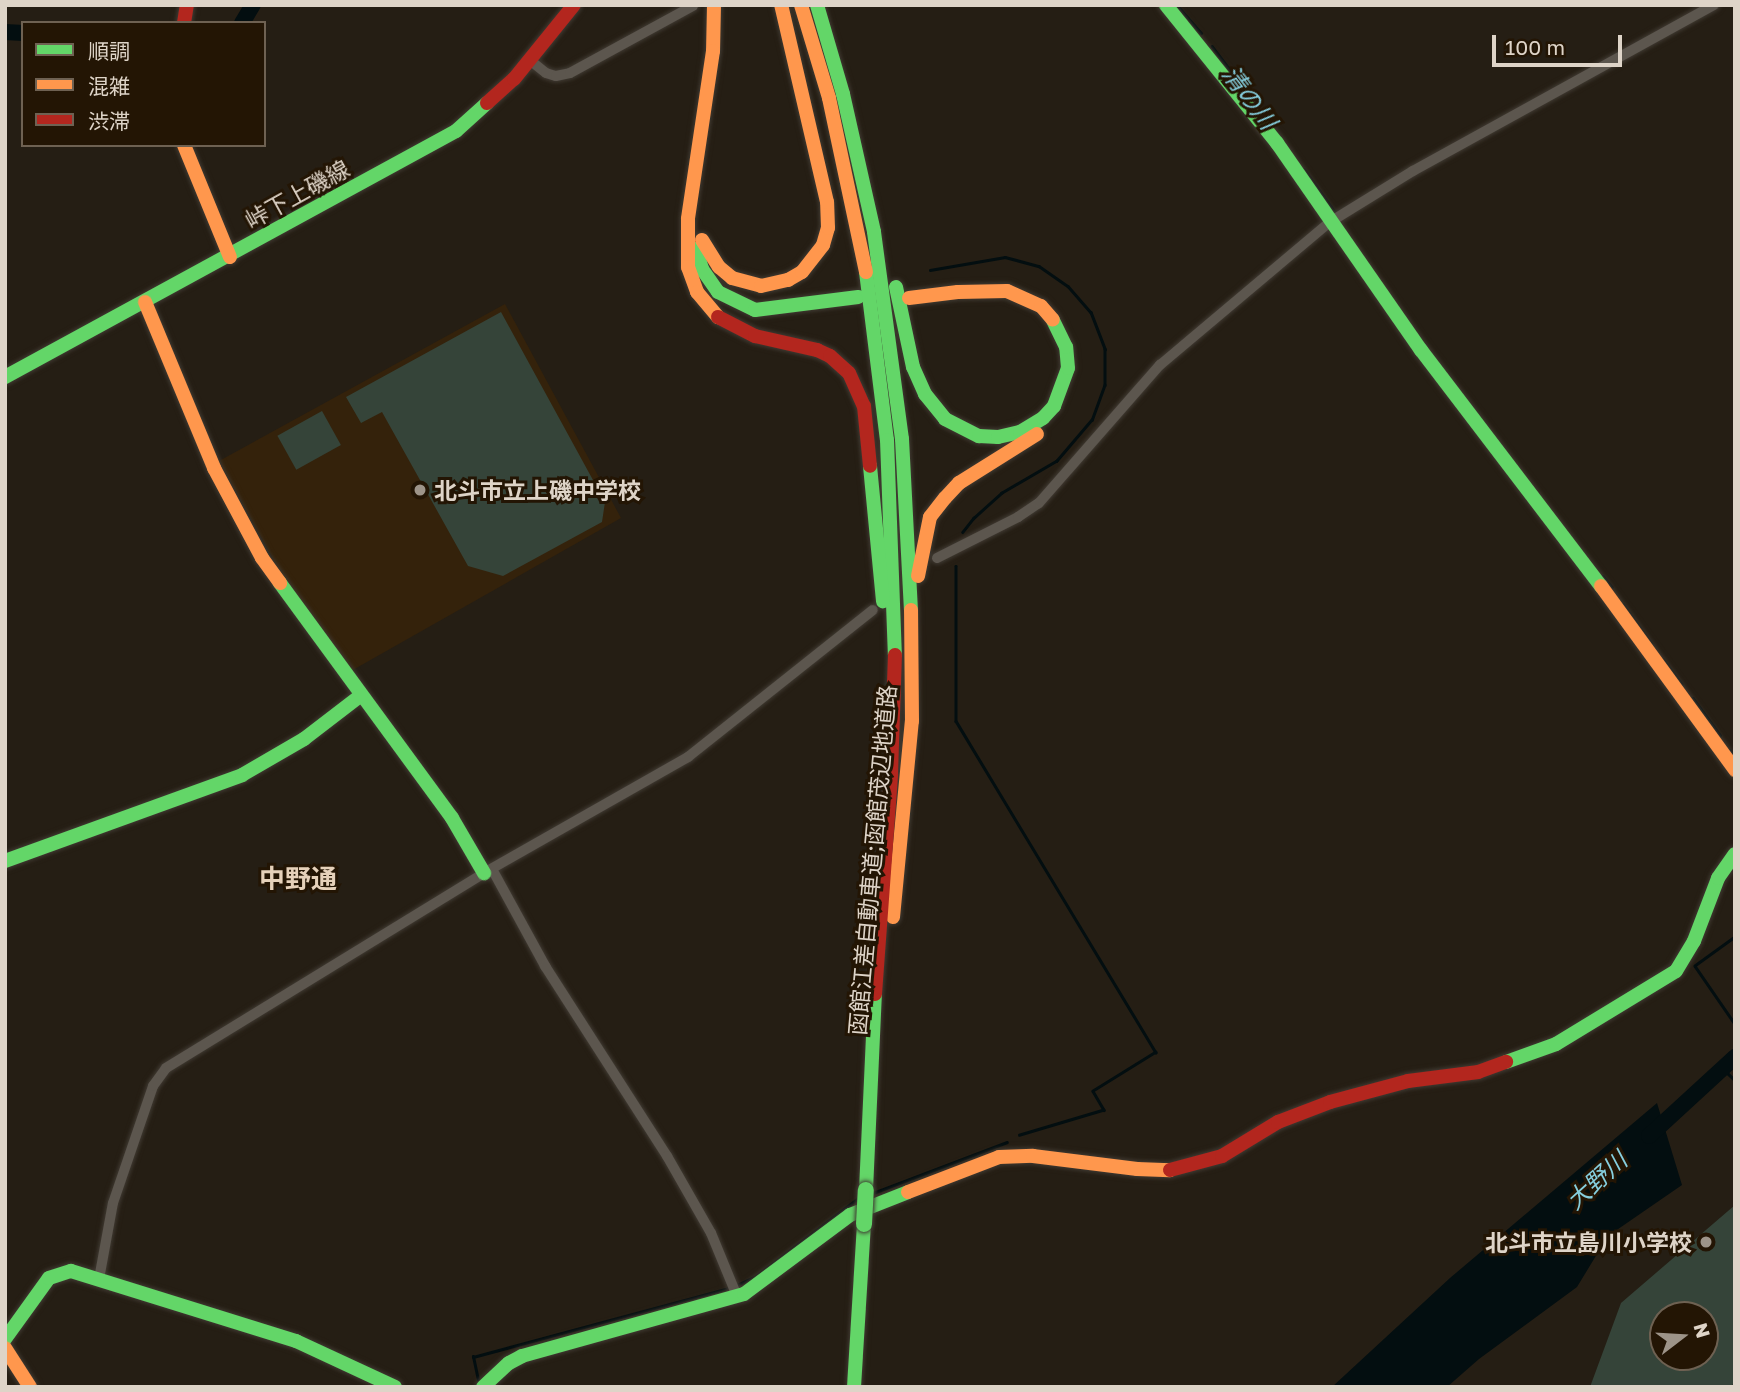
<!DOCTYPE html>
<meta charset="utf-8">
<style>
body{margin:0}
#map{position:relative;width:1740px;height:1392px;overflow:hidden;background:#251e14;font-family:"Golos Text","Noto Sans JP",sans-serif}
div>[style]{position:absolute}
.built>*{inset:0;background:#34220b}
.green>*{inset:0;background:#354439;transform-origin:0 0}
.water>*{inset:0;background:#030e10}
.stream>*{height:2.5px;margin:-1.25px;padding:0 1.25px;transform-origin:1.25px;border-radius:1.25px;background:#030e10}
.river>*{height:16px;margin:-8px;padding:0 8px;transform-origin:8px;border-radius:8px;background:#030e10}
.roads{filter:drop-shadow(0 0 2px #403a32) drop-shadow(0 0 2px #403a32)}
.street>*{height:10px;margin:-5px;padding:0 5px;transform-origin:5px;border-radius:5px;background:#5c564e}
.fast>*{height:14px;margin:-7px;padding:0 7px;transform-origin:7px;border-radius:7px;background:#63d668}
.slow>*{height:14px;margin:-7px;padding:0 7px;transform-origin:7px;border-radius:7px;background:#ff974d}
.jam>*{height:14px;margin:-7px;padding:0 7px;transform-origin:7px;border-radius:7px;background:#b3261e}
.bridges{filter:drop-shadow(0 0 2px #403a32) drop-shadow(0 0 2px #403a32)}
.fast-bridge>*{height:16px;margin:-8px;padding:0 8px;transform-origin:8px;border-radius:8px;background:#63d668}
.dots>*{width:19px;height:19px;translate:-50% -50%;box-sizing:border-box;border:4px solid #231504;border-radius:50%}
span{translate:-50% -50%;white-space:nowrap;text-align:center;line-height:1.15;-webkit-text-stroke:6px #231504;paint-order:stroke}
.street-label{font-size:23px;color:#ded4c8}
.poi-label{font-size:23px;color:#ded4c8;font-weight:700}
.left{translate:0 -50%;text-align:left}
.right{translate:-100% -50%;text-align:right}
.water-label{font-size:24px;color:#86cfdf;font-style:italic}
.quarter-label{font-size:26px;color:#e5d1ba;font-weight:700}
.frame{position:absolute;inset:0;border:7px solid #ded4c8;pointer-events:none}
.legend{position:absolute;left:21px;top:21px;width:245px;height:126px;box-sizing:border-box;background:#231504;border:2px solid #6e6152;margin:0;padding:9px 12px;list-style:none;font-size:21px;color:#ded4c8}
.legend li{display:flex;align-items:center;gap:14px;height:35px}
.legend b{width:35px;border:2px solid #6e6152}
.north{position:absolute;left:1649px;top:1301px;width:70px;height:70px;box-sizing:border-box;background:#231504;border:2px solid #6e6152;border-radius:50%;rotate:73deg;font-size:19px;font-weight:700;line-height:28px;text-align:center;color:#ded4c8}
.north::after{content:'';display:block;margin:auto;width:24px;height:32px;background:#9d9489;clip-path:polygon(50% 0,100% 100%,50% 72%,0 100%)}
.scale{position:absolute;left:1492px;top:35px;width:130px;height:32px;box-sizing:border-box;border:4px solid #ded4c8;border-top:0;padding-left:9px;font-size:21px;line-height:24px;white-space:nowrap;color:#ded4c8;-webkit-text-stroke:5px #231504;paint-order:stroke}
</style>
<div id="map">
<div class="built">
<i style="clip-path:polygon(505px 304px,621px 518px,351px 671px,278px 567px,219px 461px)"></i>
</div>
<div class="green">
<i style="clip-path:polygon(501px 312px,605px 502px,602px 522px,503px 576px,468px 566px,382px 412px,361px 423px,346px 397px)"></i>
<i style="left:322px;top:411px;width:39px;height:51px;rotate:61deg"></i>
<i style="clip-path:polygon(evenodd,1735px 1205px,1735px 1381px,1731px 1387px,1590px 1387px,1621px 1303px,1735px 1205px,1663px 1315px,1705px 1315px,1705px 1357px,1663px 1357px,1663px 1315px)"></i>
</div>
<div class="water">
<i style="clip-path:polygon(1657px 1103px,1682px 1185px,1608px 1236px,1577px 1287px,1479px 1359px,1447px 1387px,1332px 1387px,1450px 1278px)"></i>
</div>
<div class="stream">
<i style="left:1177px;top:5px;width:37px;rotate:49deg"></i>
<i style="left:1212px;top:46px;width:35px;rotate:53deg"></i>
<i style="left:1304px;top:169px;width:53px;rotate:54.2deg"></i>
<i style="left:930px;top:270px;width:76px;rotate:-9.8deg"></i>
<i style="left:1005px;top:257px;width:35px;rotate:15deg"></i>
<i style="left:1039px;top:266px;width:35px;rotate:35deg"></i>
<i style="left:1068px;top:286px;width:35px;rotate:49deg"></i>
<i style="left:1091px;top:312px;width:40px;rotate:69deg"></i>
<i style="left:1105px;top:349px;width:36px;rotate:90deg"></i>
<i style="left:1105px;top:385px;width:37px;rotate:110deg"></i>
<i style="left:1092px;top:420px;width:54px;rotate:130.5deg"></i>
<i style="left:1057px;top:461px;width:64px;rotate:149.8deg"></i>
<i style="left:1002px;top:493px;width:38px;rotate:138deg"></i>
<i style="left:974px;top:518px;width:18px;rotate:128deg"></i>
<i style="left:956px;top:566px;width:155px;rotate:90deg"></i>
<i style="left:956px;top:721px;width:387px;rotate:58.9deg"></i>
<i style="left:1156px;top:1052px;width:74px;rotate:148.2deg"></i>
<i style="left:1093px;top:1091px;width:22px;rotate:60deg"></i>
<i style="left:1104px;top:1110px;width:88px;rotate:163.4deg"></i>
<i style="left:1603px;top:576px;width:14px;rotate:51deg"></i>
<i style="left:1623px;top:604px;width:49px;rotate:54.1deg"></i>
<i style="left:1663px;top:659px;width:31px;rotate:53deg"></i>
<i style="left:1693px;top:698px;width:46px;rotate:53.9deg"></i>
<i style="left:1730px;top:750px;width:8px;rotate:50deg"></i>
<i style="left:1735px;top:937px;width:49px;rotate:144.1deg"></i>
<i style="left:1695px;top:966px;width:70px;rotate:55.4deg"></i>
<i style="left:1722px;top:1068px;width:18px;rotate:43deg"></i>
<i style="left:873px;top:1193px;width:143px;rotate:-20.8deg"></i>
<i style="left:735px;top:1286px;width:23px;rotate:-25deg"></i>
<i style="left:756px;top:1276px;width:127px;rotate:-37.3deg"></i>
<i style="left:478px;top:1380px;width:24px;rotate:-102deg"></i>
<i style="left:473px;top:1357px;width:264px;rotate:-15.1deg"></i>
</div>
<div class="river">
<i style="left:242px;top:23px;width:21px;rotate:-59deg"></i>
<i style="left:5px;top:32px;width:18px;rotate:3deg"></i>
<i style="left:1649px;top:1136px;width:117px;rotate:-42.6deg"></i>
</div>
<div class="roads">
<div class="street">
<i style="left:531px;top:61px;width:19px;rotate:39deg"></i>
<i style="left:546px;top:73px;width:10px;rotate:17deg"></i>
<i style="left:556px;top:76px;width:14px;rotate:-12deg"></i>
<i style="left:570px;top:73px;width:140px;rotate:-28.6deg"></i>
<i style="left:937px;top:558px;width:91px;rotate:-26.8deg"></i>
<i style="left:1018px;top:517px;width:25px;rotate:-34deg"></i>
<i style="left:1039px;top:503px;width:184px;rotate:-48.8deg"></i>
<i style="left:1160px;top:365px;width:222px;rotate:-40.1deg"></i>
<i style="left:1330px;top:222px;width:97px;rotate:-31.6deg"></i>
<i style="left:1413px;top:171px;width:344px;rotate:-28.9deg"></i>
<i style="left:492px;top:869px;width:111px;rotate:61.3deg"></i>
<i style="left:545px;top:966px;width:226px;rotate:57.3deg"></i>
<i style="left:667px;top:1156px;width:89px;rotate:60.3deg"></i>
<i style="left:711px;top:1233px;width:68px;rotate:67.6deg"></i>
<i style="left:99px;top:1279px;width:77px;rotate:-79.6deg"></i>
<i style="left:113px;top:1203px;width:124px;rotate:-71.1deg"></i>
<i style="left:153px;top:1086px;width:22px;rotate:-54deg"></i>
<i style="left:166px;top:1068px;width:373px;rotate:-31.5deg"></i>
<i style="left:484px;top:873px;width:235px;rotate:-29.6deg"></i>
<i style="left:688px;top:757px;width:236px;rotate:-38.5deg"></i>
</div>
<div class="fast">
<i style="left:817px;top:5px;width:93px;rotate:73.7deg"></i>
<i style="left:843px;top:94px;width:141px;rotate:77.3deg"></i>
<i style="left:874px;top:232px;width:209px;rotate:82.3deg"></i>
<i style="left:902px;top:439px;width:171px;rotate:87deg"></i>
<i style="left:1166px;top:5px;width:177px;rotate:51.2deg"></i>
<i style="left:1277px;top:143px;width:252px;rotate:55.2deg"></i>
<i style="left:1421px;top:350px;width:297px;rotate:52.7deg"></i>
<i style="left:696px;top:249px;width:21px;rotate:73deg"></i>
<i style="left:702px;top:269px;width:28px;rotate:55deg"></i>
<i style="left:718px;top:292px;width:41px;rotate:25.9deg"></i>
<i style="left:755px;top:310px;width:104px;rotate:-7.2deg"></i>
<i style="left:866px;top:272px;width:169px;rotate:82.9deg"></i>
<i style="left:887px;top:440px;width:215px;rotate:87.9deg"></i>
<i style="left:896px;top:287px;width:82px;rotate:78deg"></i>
<i style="left:913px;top:367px;width:30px;rotate:66deg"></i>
<i style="left:925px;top:394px;width:32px;rotate:51deg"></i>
<i style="left:945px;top:419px;width:38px;rotate:27deg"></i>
<i style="left:979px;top:436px;width:19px;rotate:3deg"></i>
<i style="left:998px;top:437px;width:23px;rotate:-13deg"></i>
<i style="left:1020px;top:432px;width:27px;rotate:-31deg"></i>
<i style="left:1043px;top:418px;width:16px;rotate:-47deg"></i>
<i style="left:1054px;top:406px;width:40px;rotate:-69.8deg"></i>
<i style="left:1068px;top:368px;width:21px;rotate:-95deg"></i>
<i style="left:1066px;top:347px;width:30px;rotate:-116deg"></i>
<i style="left:5px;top:377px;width:514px;rotate:-28.61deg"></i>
<i style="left:456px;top:131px;width:42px;rotate:-42.1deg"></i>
<i style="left:870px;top:466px;width:136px;rotate:84.5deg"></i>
<i style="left:280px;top:583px;width:291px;rotate:53.8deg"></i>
<i style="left:452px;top:818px;width:64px;rotate:59.8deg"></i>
<i style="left:5px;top:861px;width:252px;rotate:-19.9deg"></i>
<i style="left:242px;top:775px;width:72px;rotate:-30.1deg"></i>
<i style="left:304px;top:739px;width:71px;rotate:-37.5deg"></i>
<i style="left:1506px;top:1062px;width:53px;rotate:-19.8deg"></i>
<i style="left:1556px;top:1044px;width:140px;rotate:-31.3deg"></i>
<i style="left:1676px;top:971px;width:35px;rotate:-59deg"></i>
<i style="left:1694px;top:941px;width:67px;rotate:-69.1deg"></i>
<i style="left:1718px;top:878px;width:29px;rotate:-55deg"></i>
<i style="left:866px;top:1190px;width:196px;rotate:-87.4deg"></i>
<i style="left:5px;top:1339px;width:75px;rotate:-54.2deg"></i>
<i style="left:49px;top:1278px;width:23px;rotate:-18deg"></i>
<i style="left:71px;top:1271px;width:236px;rotate:17.3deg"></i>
<i style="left:296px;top:1341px;width:109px;rotate:24.9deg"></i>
<i style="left:483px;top:1387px;width:35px;rotate:-43deg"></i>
<i style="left:509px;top:1363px;width:15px;rotate:-28deg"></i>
<i style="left:522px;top:1356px;width:230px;rotate:-15.6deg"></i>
<i style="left:744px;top:1294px;width:132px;rotate:-36.7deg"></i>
<i style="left:850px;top:1215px;width:62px;rotate:-21.6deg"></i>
<i style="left:854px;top:1387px;width:163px;rotate:-86.5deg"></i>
</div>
<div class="slow">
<i style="left:714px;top:5px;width:46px;rotate:91.2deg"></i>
<i style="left:713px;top:51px;width:170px;rotate:98.5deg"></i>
<i style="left:688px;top:219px;width:48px;rotate:90deg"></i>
<i style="left:688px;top:267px;width:27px;rotate:70deg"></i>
<i style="left:697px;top:292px;width:33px;rotate:50deg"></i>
<i style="left:801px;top:5px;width:97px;rotate:73.2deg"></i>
<i style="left:829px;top:98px;width:178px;rotate:78deg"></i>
<i style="left:184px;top:145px;width:121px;rotate:67.7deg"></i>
<i style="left:702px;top:240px;width:32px;rotate:58deg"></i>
<i style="left:719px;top:267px;width:17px;rotate:40deg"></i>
<i style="left:732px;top:278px;width:30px;rotate:15deg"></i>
<i style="left:761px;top:286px;width:28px;rotate:-13deg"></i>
<i style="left:788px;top:280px;width:16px;rotate:-30deg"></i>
<i style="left:802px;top:272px;width:34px;rotate:-52deg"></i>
<i style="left:823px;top:245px;width:18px;rotate:-74deg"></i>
<i style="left:828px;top:228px;width:26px;rotate:-92deg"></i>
<i style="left:827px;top:202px;width:202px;rotate:-103.1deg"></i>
<i style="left:909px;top:298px;width:49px;rotate:-7deg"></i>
<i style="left:958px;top:292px;width:49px;rotate:-1.2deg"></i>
<i style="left:1007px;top:291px;width:37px;rotate:24deg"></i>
<i style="left:1041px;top:306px;width:18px;rotate:49deg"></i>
<i style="left:145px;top:302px;width:180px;rotate:67.4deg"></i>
<i style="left:214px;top:468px;width:102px;rotate:61.9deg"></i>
<i style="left:262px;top:558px;width:31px;rotate:54deg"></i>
<i style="left:918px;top:576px;width:60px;rotate:-78.5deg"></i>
<i style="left:930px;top:517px;width:24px;rotate:-52deg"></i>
<i style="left:945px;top:498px;width:21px;rotate:-47deg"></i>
<i style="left:959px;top:483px;width:92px;rotate:-32.1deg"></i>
<i style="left:1601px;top:586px;width:228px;rotate:53.9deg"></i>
<i style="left:893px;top:917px;width:197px;rotate:-84.5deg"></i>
<i style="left:912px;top:721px;width:111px;rotate:-90.5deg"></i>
<i style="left:908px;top:1192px;width:97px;rotate:-21deg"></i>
<i style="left:999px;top:1157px;width:34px;rotate:-2deg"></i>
<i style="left:1033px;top:1156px;width:105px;rotate:7.1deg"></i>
<i style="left:1137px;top:1169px;width:33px;rotate:2deg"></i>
<i style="left:5px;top:1348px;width:46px;rotate:57.3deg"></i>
</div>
<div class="jam">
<i style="left:184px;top:23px;width:18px;rotate:-81deg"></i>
<i style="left:487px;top:103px;width:36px;rotate:-42deg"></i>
<i style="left:514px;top:79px;width:95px;rotate:-51deg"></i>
<i style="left:718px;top:317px;width:42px;rotate:27.2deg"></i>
<i style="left:755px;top:336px;width:64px;rotate:12.7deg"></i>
<i style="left:817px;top:350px;width:14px;rotate:25deg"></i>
<i style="left:830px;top:356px;width:25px;rotate:42deg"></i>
<i style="left:849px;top:373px;width:36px;rotate:66deg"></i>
<i style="left:864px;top:406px;width:60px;rotate:84.3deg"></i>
<i style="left:875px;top:994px;width:221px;rotate:-85.8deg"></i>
<i style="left:891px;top:774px;width:119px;rotate:-88.1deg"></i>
<i style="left:1170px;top:1170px;width:54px;rotate:-15.1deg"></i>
<i style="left:1222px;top:1156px;width:66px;rotate:-31.3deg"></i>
<i style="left:1278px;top:1122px;width:56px;rotate:-21deg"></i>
<i style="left:1330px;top:1102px;width:81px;rotate:-15.1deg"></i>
<i style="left:1408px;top:1081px;width:71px;rotate:-7.3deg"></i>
<i style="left:1478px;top:1072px;width:30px;rotate:-20deg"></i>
</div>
</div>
<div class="bridges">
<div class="fast-bridge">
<i style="left:864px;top:1224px;width:34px;rotate:-87deg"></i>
</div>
</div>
<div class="dots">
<i style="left:420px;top:490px;background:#9d9489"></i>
<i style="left:1706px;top:1242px;background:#9d9489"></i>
</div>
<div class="street-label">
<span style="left:297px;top:194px;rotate:-29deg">峠下上磯線</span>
<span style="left:872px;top:860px;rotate:-85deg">函館江差自動車道;函館茂辺地道路</span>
</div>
<div class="poi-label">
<span class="left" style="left:434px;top:490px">北斗市立上磯中学校</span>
<span class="right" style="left:1692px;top:1242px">北斗市立島川小学校</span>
</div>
<div class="water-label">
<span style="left:1250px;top:97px;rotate:53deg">清の川</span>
<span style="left:1596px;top:1180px;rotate:-42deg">大野川</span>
</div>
<div class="quarter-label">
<span style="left:298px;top:879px">中野通</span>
</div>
<div class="frame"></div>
<ul class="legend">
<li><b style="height:9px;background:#63d668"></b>順調</li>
<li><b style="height:9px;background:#ff974d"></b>混雑</li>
<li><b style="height:9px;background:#b3261e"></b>渋滞</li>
</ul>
<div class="north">N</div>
<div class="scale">100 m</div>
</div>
